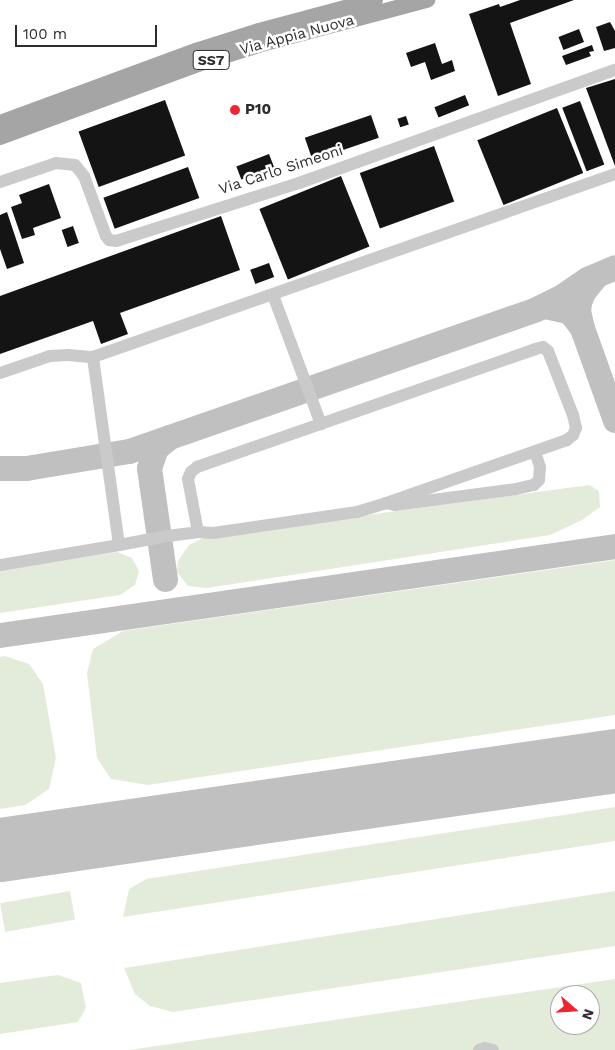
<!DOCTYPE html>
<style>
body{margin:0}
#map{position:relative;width:615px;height:1050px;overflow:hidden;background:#fff;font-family:"Work Sans",sans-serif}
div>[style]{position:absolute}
.green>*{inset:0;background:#e3ecda;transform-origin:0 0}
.taxiway>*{height:25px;margin:-12.5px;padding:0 12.5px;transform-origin:12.5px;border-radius:12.5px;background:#c0c0c0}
.runway>*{height:64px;margin:-32px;padding:0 32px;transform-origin:32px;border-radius:32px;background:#c0c0c0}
.building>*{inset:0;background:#141414;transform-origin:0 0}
.minor>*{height:12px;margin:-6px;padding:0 6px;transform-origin:6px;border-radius:6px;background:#cacaca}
.major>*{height:16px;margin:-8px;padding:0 8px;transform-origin:8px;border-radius:8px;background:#a5a5a5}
.dots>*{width:14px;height:14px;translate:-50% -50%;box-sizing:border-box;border:2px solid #fff;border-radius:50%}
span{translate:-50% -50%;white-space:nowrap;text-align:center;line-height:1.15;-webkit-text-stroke:5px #fff;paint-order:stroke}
.shield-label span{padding:1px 4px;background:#fff;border:1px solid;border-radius:4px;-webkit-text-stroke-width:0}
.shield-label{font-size:14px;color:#2d2d2d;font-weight:700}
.street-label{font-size:15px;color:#2d2d2d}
.poi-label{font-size:15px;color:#2d2d2d;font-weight:700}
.left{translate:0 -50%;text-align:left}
.north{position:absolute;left:550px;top:985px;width:50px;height:50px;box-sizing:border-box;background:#fff;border:1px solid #ababab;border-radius:50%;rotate:109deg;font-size:14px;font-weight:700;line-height:20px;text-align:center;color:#2d2d2d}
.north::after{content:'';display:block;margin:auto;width:18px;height:22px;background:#ee2634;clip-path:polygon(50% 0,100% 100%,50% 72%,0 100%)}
.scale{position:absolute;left:15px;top:25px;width:142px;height:22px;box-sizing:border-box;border:2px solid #2d2d2d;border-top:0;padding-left:6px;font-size:15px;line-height:18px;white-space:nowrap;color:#2d2d2d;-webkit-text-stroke:4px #fff;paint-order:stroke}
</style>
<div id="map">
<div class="green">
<i style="clip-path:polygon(589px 485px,599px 491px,600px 507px,582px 520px,550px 535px,207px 588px,188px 586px,177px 572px,178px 561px,189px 545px,205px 537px)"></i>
<i style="clip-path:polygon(117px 552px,132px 558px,139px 571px,135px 585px,120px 595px,0 613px,0 570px)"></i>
<i style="clip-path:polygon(615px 560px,615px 715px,148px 785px,111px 779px,97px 758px,87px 673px,93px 649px,123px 631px)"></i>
<i style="clip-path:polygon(5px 656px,29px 664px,43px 684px,56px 758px,49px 789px,25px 805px,0 809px,0 657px)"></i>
<i style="clip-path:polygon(615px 807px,615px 841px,123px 917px,129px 889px,146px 879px)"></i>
<i style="left:70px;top:891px;width:29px;height:71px;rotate:80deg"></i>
<i style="clip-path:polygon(615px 891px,615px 946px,173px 1012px,150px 1006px,135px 994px,124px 968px)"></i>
<i style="clip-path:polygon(58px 975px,81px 983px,86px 1008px,78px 1022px,0 1034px,0 983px)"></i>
<i style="clip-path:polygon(evenodd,615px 979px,615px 1050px,129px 1050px,615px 979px,560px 995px,590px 995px,590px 1025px,560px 1025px,560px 995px)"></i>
</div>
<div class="taxiway">
<i style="left:545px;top:306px;width:26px;rotate:13deg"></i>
<i style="left:570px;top:312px;width:20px;rotate:53deg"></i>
<i style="left:582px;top:328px;width:17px;rotate:-103deg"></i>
<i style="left:578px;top:311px;width:9px;rotate:-84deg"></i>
<i style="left:579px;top:302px;width:11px;rotate:-68deg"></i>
<i style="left:583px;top:292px;width:19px;rotate:-51deg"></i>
<i style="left:582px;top:328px;width:98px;rotate:70.3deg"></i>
<i style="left:0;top:468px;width:26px"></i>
<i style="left:26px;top:468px;width:104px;rotate:-9.4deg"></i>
<i style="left:129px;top:451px;width:431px;rotate:-19.2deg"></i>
<i style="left:536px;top:309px;width:25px;rotate:-26deg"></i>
<i style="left:559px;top:298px;width:34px;rotate:-34deg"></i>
<i style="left:587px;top:279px;width:30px;rotate:-23deg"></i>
<i style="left:165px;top:579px;width:112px;rotate:-98.2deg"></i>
<i style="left:149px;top:468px;width:21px;rotate:-71deg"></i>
<i style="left:156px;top:448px;width:17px;rotate:-40deg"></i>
<i style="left:0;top:635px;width:621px;rotate:-8.23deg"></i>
</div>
<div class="runway">
<i style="left:0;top:850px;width:621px;rotate:-8.23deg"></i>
</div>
<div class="building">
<i style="clip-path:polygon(520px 0,574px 0,510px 23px,531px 84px,498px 96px,469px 14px,499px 4px,500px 7px)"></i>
<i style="clip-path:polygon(610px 22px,615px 31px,615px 48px,604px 51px,596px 27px)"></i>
<i style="left:579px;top:29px;width:14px;height:22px;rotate:69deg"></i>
<i style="clip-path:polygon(435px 43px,442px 64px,452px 60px,455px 71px,431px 80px,425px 62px,411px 67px,406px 53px)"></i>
<i style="clip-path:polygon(592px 45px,594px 51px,589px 52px,591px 56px,566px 65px,562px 56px)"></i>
<i style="clip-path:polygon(615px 79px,615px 166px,586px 88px)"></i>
<i style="left:465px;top:95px;width:11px;height:33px;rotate:68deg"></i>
<i style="left:165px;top:100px;width:59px;height:92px;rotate:70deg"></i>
<i style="left:580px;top:101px;width:68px;height:19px;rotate:69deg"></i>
<i style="left:557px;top:108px;width:70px;height:86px;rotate:68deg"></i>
<i style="left:371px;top:115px;width:24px;height:70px;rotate:71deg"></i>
<i style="left:406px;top:116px;width:9px;height:9px;rotate:72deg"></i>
<i style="left:434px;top:146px;width:59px;height:79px;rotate:70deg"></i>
<i style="left:269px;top:154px;width:14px;height:35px;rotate:69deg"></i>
<i style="left:188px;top:167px;width:33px;height:90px;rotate:70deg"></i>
<i style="left:341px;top:176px;width:76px;height:88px;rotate:68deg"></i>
<i style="clip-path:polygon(49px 184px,61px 218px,33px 228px,35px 235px,22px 239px,11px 207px,22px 203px,19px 195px)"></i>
<i style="clip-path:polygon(7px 212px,24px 263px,7px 269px,0 249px,0 215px)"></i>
<i style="clip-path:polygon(221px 216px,240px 270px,120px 313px,128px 334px,101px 344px,93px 321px,0 354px,0 296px)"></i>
<i style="left:73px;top:226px;width:18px;height:12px;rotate:71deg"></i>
<i style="left:269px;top:263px;width:15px;height:20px;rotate:70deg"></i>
</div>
<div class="minor">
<i style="left:0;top:182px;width:59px;rotate:-18.7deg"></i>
<i style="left:56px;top:163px;width:19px;rotate:6deg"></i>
<i style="left:75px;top:165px;width:14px;rotate:51deg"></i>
<i style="left:84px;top:176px;width:64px;rotate:69.9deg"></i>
<i style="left:106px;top:236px;width:5px;rotate:53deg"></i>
<i style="left:109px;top:240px;width:7px;rotate:8deg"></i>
<i style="left:116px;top:241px;width:192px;rotate:-17.6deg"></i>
<i style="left:299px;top:183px;width:336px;rotate:-19.7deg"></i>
<i style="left:273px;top:295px;width:138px;rotate:69.6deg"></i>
<i style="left:0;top:373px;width:53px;rotate:-18.8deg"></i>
<i style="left:50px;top:356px;width:18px;rotate:-3deg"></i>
<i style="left:68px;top:355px;width:25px;rotate:5deg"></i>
<i style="left:93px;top:357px;width:553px;rotate:-19.32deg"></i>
<i style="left:198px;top:532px;width:54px;rotate:-100.7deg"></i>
<i style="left:188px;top:479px;width:8px;rotate:-67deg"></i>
<i style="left:191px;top:472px;width:8px;rotate:-40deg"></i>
<i style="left:197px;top:467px;width:358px;rotate:-19.2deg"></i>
<i style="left:535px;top:349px;width:8px;rotate:-14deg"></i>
<i style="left:543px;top:347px;width:6px;rotate:39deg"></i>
<i style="left:548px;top:351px;width:69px;rotate:68.7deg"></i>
<i style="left:573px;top:415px;width:13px;rotate:77deg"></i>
<i style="left:576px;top:428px;width:8px;rotate:113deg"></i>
<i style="left:573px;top:435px;width:8px;rotate:140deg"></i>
<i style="left:567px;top:440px;width:192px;rotate:160.8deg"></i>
<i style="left:119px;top:545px;width:49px;rotate:-10.6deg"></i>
<i style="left:167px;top:536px;width:31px;rotate:-7deg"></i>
<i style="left:198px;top:532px;width:15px;rotate:4deg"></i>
<i style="left:213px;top:533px;width:146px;rotate:-8.3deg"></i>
<i style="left:357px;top:512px;width:30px;rotate:-17deg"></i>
<i style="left:386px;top:503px;width:9px;rotate:13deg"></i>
<i style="left:395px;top:505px;width:122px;rotate:-7.5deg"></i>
<i style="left:516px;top:489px;width:18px;rotate:-13deg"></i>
<i style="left:534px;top:485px;width:7px;rotate:-45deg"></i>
<i style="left:539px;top:480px;width:13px;rotate:-86deg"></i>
<i style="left:540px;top:467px;width:16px;rotate:-108deg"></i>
<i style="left:0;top:565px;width:121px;rotate:-9.5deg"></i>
<i style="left:119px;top:545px;width:190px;rotate:-97.9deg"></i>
<i style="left:479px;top:1050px;width:6px;rotate:-18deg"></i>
<i style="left:485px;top:1048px;width:8px;rotate:14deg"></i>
</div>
<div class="major">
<i style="left:0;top:123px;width:209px;rotate:-20.2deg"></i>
<i style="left:196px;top:51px;width:66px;rotate:-17.6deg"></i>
<i style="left:259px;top:31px;width:120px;rotate:-15deg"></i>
<i style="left:0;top:137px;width:217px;rotate:-20.2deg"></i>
<i style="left:204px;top:62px;width:64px;rotate:-17.3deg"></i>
<i style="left:265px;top:43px;width:168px;rotate:-14.9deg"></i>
</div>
<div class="dots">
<i style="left:235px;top:110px;background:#ee2634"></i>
</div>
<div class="shield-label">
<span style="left:211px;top:60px">SS7</span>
</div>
<div class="street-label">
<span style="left:297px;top:35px;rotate:-15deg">Via Appia Nuova</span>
<span style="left:281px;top:170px;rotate:-18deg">Via Carlo Simeoni</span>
</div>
<div class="poi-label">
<span class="left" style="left:245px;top:110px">P10</span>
</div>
<div class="north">N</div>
<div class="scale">100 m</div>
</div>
